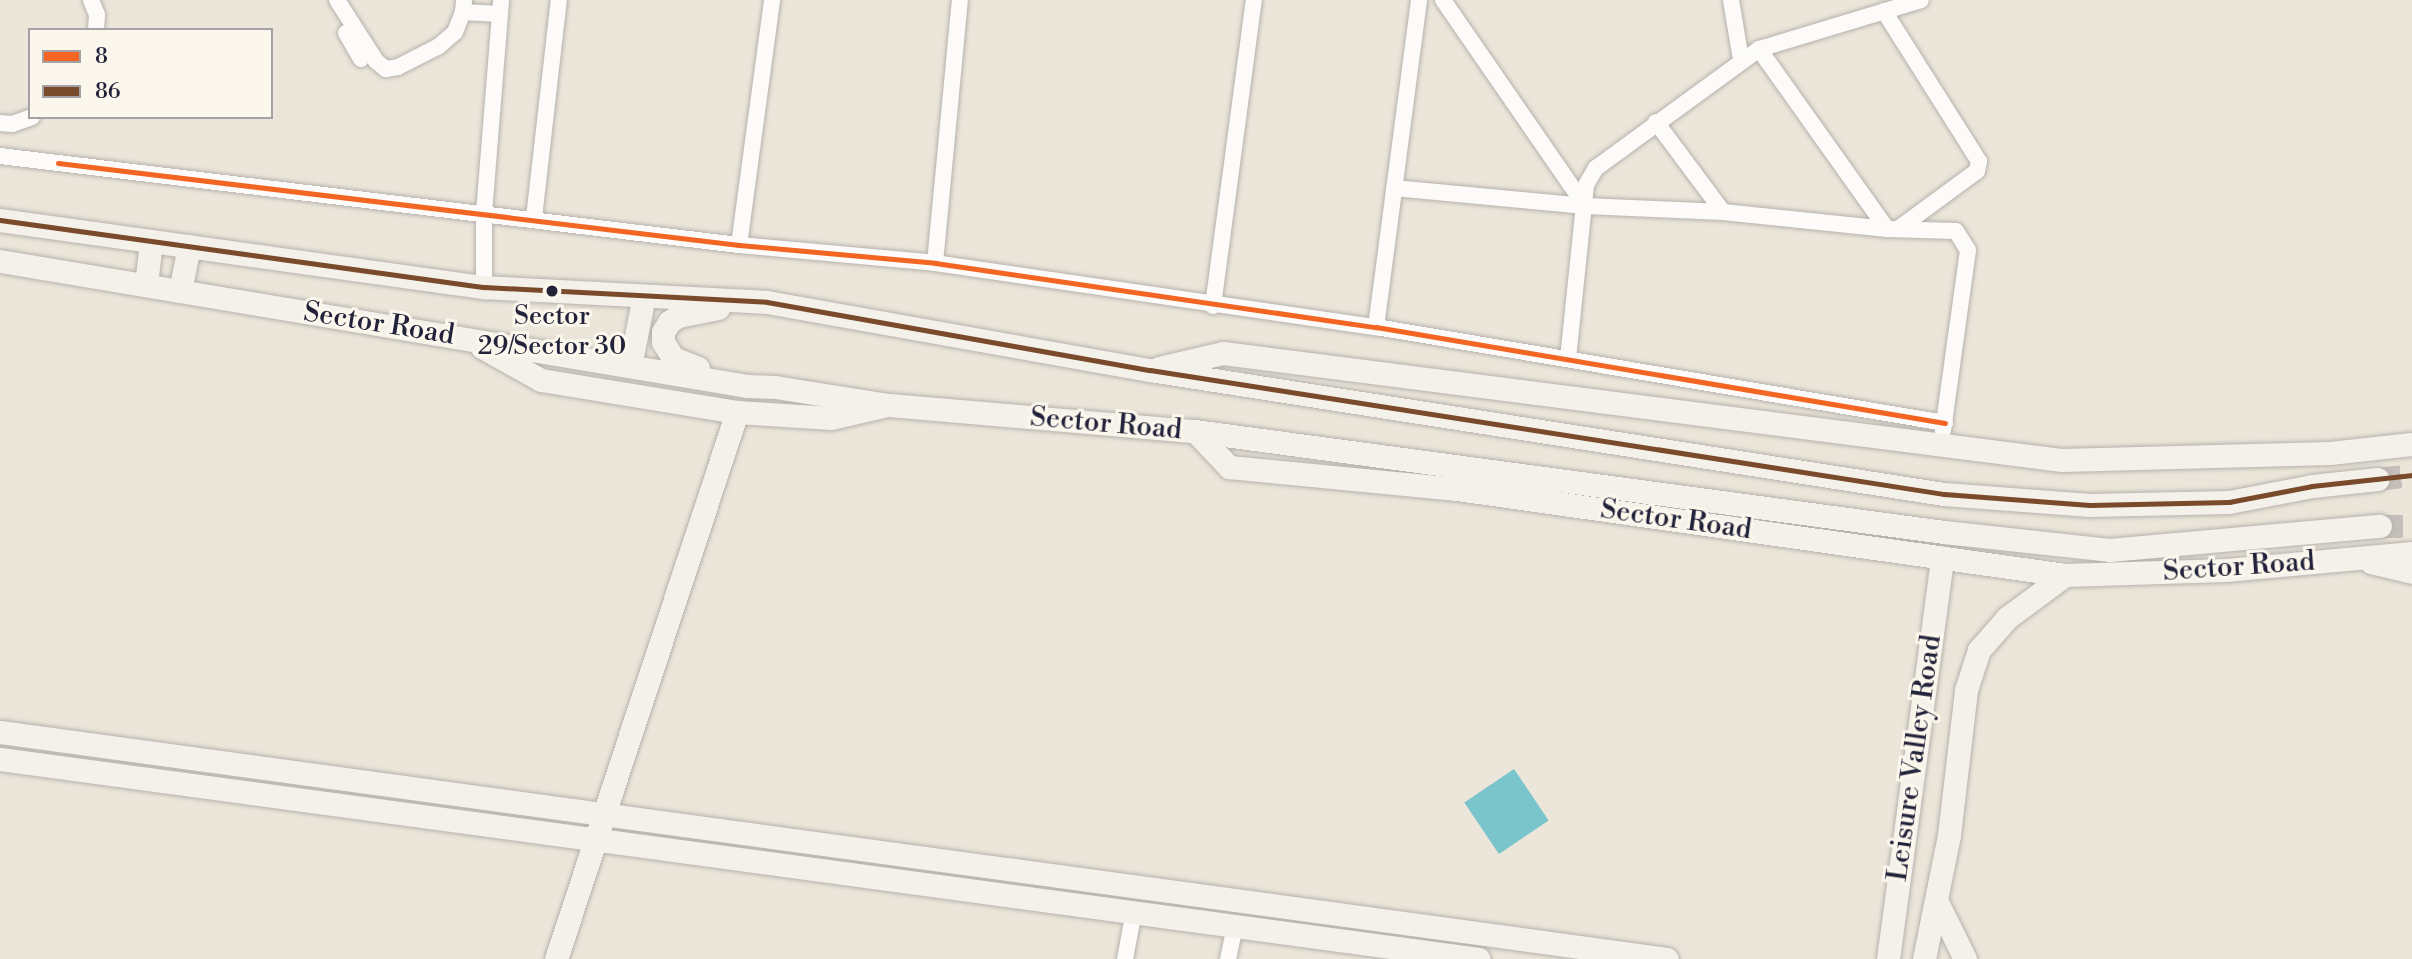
<!DOCTYPE html>
<style>
body{margin:0}
#map{position:relative;width:2412px;height:959px;overflow:hidden;background:#ece6da;font-family:"Libre Bodoni",serif}
div>[style]{position:absolute}
.water>*{inset:0;background:#7ac4cc;transform-origin:0 0}
.secondary-tunnel>*{height:23px;margin-top:-11.5px;transform-origin:0;background:repeating-linear-gradient(90deg,#c4bfba 0 23px,transparent 0 34px)}
.roads{filter:drop-shadow(0 0 2px #b6b2ad) drop-shadow(0 0 2px #b6b2ad)}
.street>*{height:16px;margin:-8px;padding:0 8px;transform-origin:8px;border-radius:8px;background:#fcfbf9}
.secondary>*{height:23px;margin:-11.5px;padding:0 11.5px;transform-origin:11.5px;border-radius:11.5px;background:#f4f1eb}
.bus-1>*{height:5px;margin:-2.5px;padding:0 2.5px;transform-origin:2.5px;border-radius:2.5px;background:#f26522}
.bus-2>*{height:5px;margin:-2.5px;padding:0 2.5px;transform-origin:2.5px;border-radius:2.5px;background:#7a4b2a}
.dots>*{width:19px;height:19px;translate:-50% -50%;box-sizing:border-box;border:4px solid #fbf7ec;border-radius:50%}
span{translate:-50% -50%;white-space:nowrap;text-align:center;line-height:1.15;-webkit-text-stroke:6px #fbf7ec;paint-order:stroke}
.bus-label{font-size:26px;color:#22223b}
.street-label{font-size:28px;color:#22223b}
.legend{position:absolute;left:28px;top:28px;width:245px;height:91px;box-sizing:border-box;background:#fbf7ec;border:2px solid #a4a2a5;margin:0;padding:9px 12px;list-style:none;font-size:21px;color:#22223b}
.legend li{display:flex;align-items:center;gap:14px;height:35px}
.legend b{width:35px;border:2px solid #a4a2a5}
</style>
<div id="map">
<div class="water">
<i style="left:1514px;top:769px;width:62px;height:60px;rotate:56deg"></i>
</div>
<div class="secondary-tunnel">
<i style="left:2378px;top:479px;width:34px;rotate:-7deg"></i>
<i style="left:2380px;top:526px;width:32px"></i>
</div>
<div class="roads">
<div class="street">
<i style="left:91px;top:0;width:16px;rotate:68deg"></i>
<i style="left:97px;top:15px;width:15px;rotate:94deg"></i>
<i style="left:337px;top:0;width:72px;rotate:57.4deg"></i>
<i style="left:376px;top:61px;width:13px;rotate:39deg"></i>
<i style="left:386px;top:69px;width:12px;rotate:-9deg"></i>
<i style="left:398px;top:67px;width:46px;rotate:-27.1deg"></i>
<i style="left:439px;top:46px;width:21px;rotate:-41deg"></i>
<i style="left:455px;top:32px;width:22px;rotate:-68deg"></i>
<i style="left:463px;top:12px;width:12px;rotate:-85deg"></i>
<i style="left:1443px;top:0;width:250px;rotate:55.4deg"></i>
<i style="left:1731px;top:0;width:61px;rotate:80.5deg"></i>
<i style="left:1884px;top:11px;width:178px;rotate:57.7deg"></i>
<i style="left:1979px;top:161px;width:10px;rotate:101deg"></i>
<i style="left:1977px;top:171px;width:98px;rotate:143.7deg"></i>
<i style="left:463px;top:12px;width:37px;rotate:3deg"></i>
<i style="left:346px;top:33px;width:30px;rotate:60deg"></i>
<i style="left:1759px;top:49px;width:221px;rotate:54.6deg"></i>
<i style="left:1656px;top:122px;width:112px;rotate:53.3deg"></i>
<i style="left:0;top:123px;width:12px;rotate:5deg"></i>
<i style="left:12px;top:124px;width:21px;rotate:-19deg"></i>
<i style="left:0;top:156px;width:744px;rotate:6.87deg"></i>
<i style="left:739px;top:245px;width:197px;rotate:5.2deg"></i>
<i style="left:935px;top:263px;width:446px;rotate:8.3deg"></i>
<i style="left:1376px;top:327px;width:577px;rotate:9.58deg"></i>
<i style="left:1394px;top:188px;width:192px;rotate:5.4deg"></i>
<i style="left:1585px;top:206px;width:138px;rotate:2.5deg"></i>
<i style="left:1723px;top:212px;width:165px;rotate:5.9deg"></i>
<i style="left:1887px;top:229px;width:69px;rotate:1.7deg"></i>
<i style="left:1956px;top:231px;width:22px;rotate:58deg"></i>
<i style="left:1968px;top:250px;width:183px;rotate:97.9deg"></i>
<i style="left:534px;top:218px;width:219px;rotate:-83.5deg"></i>
<i style="left:739px;top:245px;width:247px;rotate:-82.3deg"></i>
<i style="left:935px;top:263px;width:264px;rotate:-84.6deg"></i>
<i style="left:484px;top:287px;width:74px;rotate:-90deg"></i>
<i style="left:484px;top:213px;width:214px;rotate:-85.4deg"></i>
<i style="left:1213px;top:306px;width:309px;rotate:-82.4deg"></i>
<i style="left:1376px;top:327px;width:330px;rotate:-82.5deg"></i>
<i style="left:1568px;top:359px;width:175px;rotate:-84.1deg"></i>
<i style="left:1586px;top:185px;width:20px;rotate:-60deg"></i>
<i style="left:1596px;top:168px;width:202px;rotate:-36.1deg"></i>
<i style="left:1759px;top:49px;width:169px;rotate:-16.8deg"></i>
<i style="left:1125px;top:959px;width:49px;rotate:-79.4deg"></i>
<i style="left:1228px;top:959px;width:35px;rotate:-78deg"></i>
</div>
<div class="secondary">
<i style="left:0;top:220px;width:489px;rotate:7.9deg"></i>
<i style="left:484px;top:287px;width:283px;rotate:3deg"></i>
<i style="left:767px;top:302px;width:389px;rotate:10.1deg"></i>
<i style="left:1150px;top:370px;width:804px;rotate:8.88deg"></i>
<i style="left:1944px;top:494px;width:146px;rotate:4.3deg"></i>
<i style="left:2090px;top:505px;width:139px;rotate:-1.2deg"></i>
<i style="left:2229px;top:502px;width:85px;rotate:-10.9deg"></i>
<i style="left:2312px;top:486px;width:66px;rotate:-6.1deg"></i>
<i style="left:0;top:261px;width:757px;rotate:9.5deg"></i>
<i style="left:747px;top:386px;width:28px;rotate:2deg"></i>
<i style="left:775px;top:387px;width:115px;rotate:9deg"></i>
<i style="left:889px;top:405px;width:307px;rotate:4.9deg"></i>
<i style="left:1195px;top:431px;width:756px;rotate:7.68deg"></i>
<i style="left:1944px;top:532px;width:166px;rotate:6.2deg"></i>
<i style="left:2109px;top:550px;width:272px;rotate:-5.1deg"></i>
<i style="left:146px;top:285px;width:44px;rotate:-83.5deg"></i>
<i style="left:180px;top:291px;width:46px;rotate:-78.7deg"></i>
<i style="left:482px;top:347px;width:68px;rotate:29.2deg"></i>
<i style="left:541px;top:380px;width:199px;rotate:9.3deg"></i>
<i style="left:737px;top:412px;width:94px;rotate:3.7deg"></i>
<i style="left:831px;top:418px;width:53px;rotate:-13deg"></i>
<i style="left:630px;top:366px;width:71px;rotate:-78.7deg"></i>
<i style="left:698px;top:368px;width:27px;rotate:-158deg"></i>
<i style="left:673px;top:358px;width:19px;rotate:-122deg"></i>
<i style="left:663px;top:342px;width:10px;rotate:-90deg"></i>
<i style="left:663px;top:332px;width:12px;rotate:-59deg"></i>
<i style="left:669px;top:322px;width:11px;rotate:-34deg"></i>
<i style="left:678px;top:316px;width:41px;rotate:-11.3deg"></i>
<i style="left:1159px;top:368px;width:66px;rotate:-13.2deg"></i>
<i style="left:1223px;top:353px;width:846px;rotate:7.27deg"></i>
<i style="left:2062px;top:460px;width:268px;rotate:-1.5deg"></i>
<i style="left:2330px;top:453px;width:82px;rotate:-6.3deg"></i>
<i style="left:1195px;top:431px;width:50px;rotate:46.6deg"></i>
<i style="left:1229px;top:467px;width:229px;rotate:5.5deg"></i>
<i style="left:1457px;top:489px;width:614px;rotate:8.05deg"></i>
<i style="left:2065px;top:575px;width:161px;rotate:-1.8deg"></i>
<i style="left:2226px;top:570px;width:187px;rotate:-5.2deg"></i>
<i style="left:2371px;top:562px;width:42px;rotate:13.7deg"></i>
<i style="left:0;top:732px;width:1682px;rotate:7.75deg"></i>
<i style="left:0;top:759px;width:1492px;rotate:7.7deg"></i>
<i style="left:1937px;top:902px;width:64px;rotate:63.8deg"></i>
<i style="left:556px;top:959px;width:576px;rotate:-71.69deg"></i>
<i style="left:1888px;top:959px;width:405px;rotate:-82.3deg"></i>
<i style="left:1924px;top:959px;width:126px;rotate:-78.6deg"></i>
<i style="left:1949px;top:835px;width:146px;rotate:-83.3deg"></i>
<i style="left:1966px;top:690px;width:42px;rotate:-72deg"></i>
<i style="left:1979px;top:650px;width:43px;rotate:-48.8deg"></i>
<i style="left:2007px;top:618px;width:72px;rotate:-36.6deg"></i>
</div>
</div>
<div class="bus-1">
<i style="left:58px;top:163px;width:686px;rotate:6.87deg"></i>
<i style="left:739px;top:245px;width:197px;rotate:5.2deg"></i>
<i style="left:935px;top:263px;width:446px;rotate:8.3deg"></i>
<i style="left:1376px;top:327px;width:577px;rotate:9.58deg"></i>
</div>
<div class="bus-2">
<i style="left:0;top:220px;width:489px;rotate:7.9deg"></i>
<i style="left:484px;top:287px;width:283px;rotate:3deg"></i>
<i style="left:767px;top:302px;width:389px;rotate:10.1deg"></i>
<i style="left:1150px;top:370px;width:804px;rotate:8.88deg"></i>
<i style="left:1944px;top:494px;width:146px;rotate:4.3deg"></i>
<i style="left:2090px;top:505px;width:139px;rotate:-1.2deg"></i>
<i style="left:2229px;top:502px;width:85px;rotate:-10.9deg"></i>
<i style="left:2312px;top:486px;width:101px;rotate:-6.3deg"></i>
</div>
<div class="dots">
<i style="left:552px;top:291px;background:#22223b"></i>
</div>
<div class="bus-label">
<span style="left:552px;top:332px">Sector<br>29/Sector 30</span>
</div>
<div class="street-label">
<span style="left:379px;top:324px;rotate:9deg">Sector Road</span>
<span style="left:1106px;top:424px;rotate:5deg">Sector Road</span>
<span style="left:1676px;top:520px;rotate:8deg">Sector Road</span>
<span style="left:2239px;top:567px;rotate:-4deg">Sector Road</span>
<span style="left:1915px;top:758px;rotate:-82deg">Leisure Valley Road</span>
</div>
<ul class="legend">
<li><b style="height:9px;background:#f26522"></b>8</li>
<li><b style="height:9px;background:#7a4b2a"></b>86</li>
</ul>
</div>
